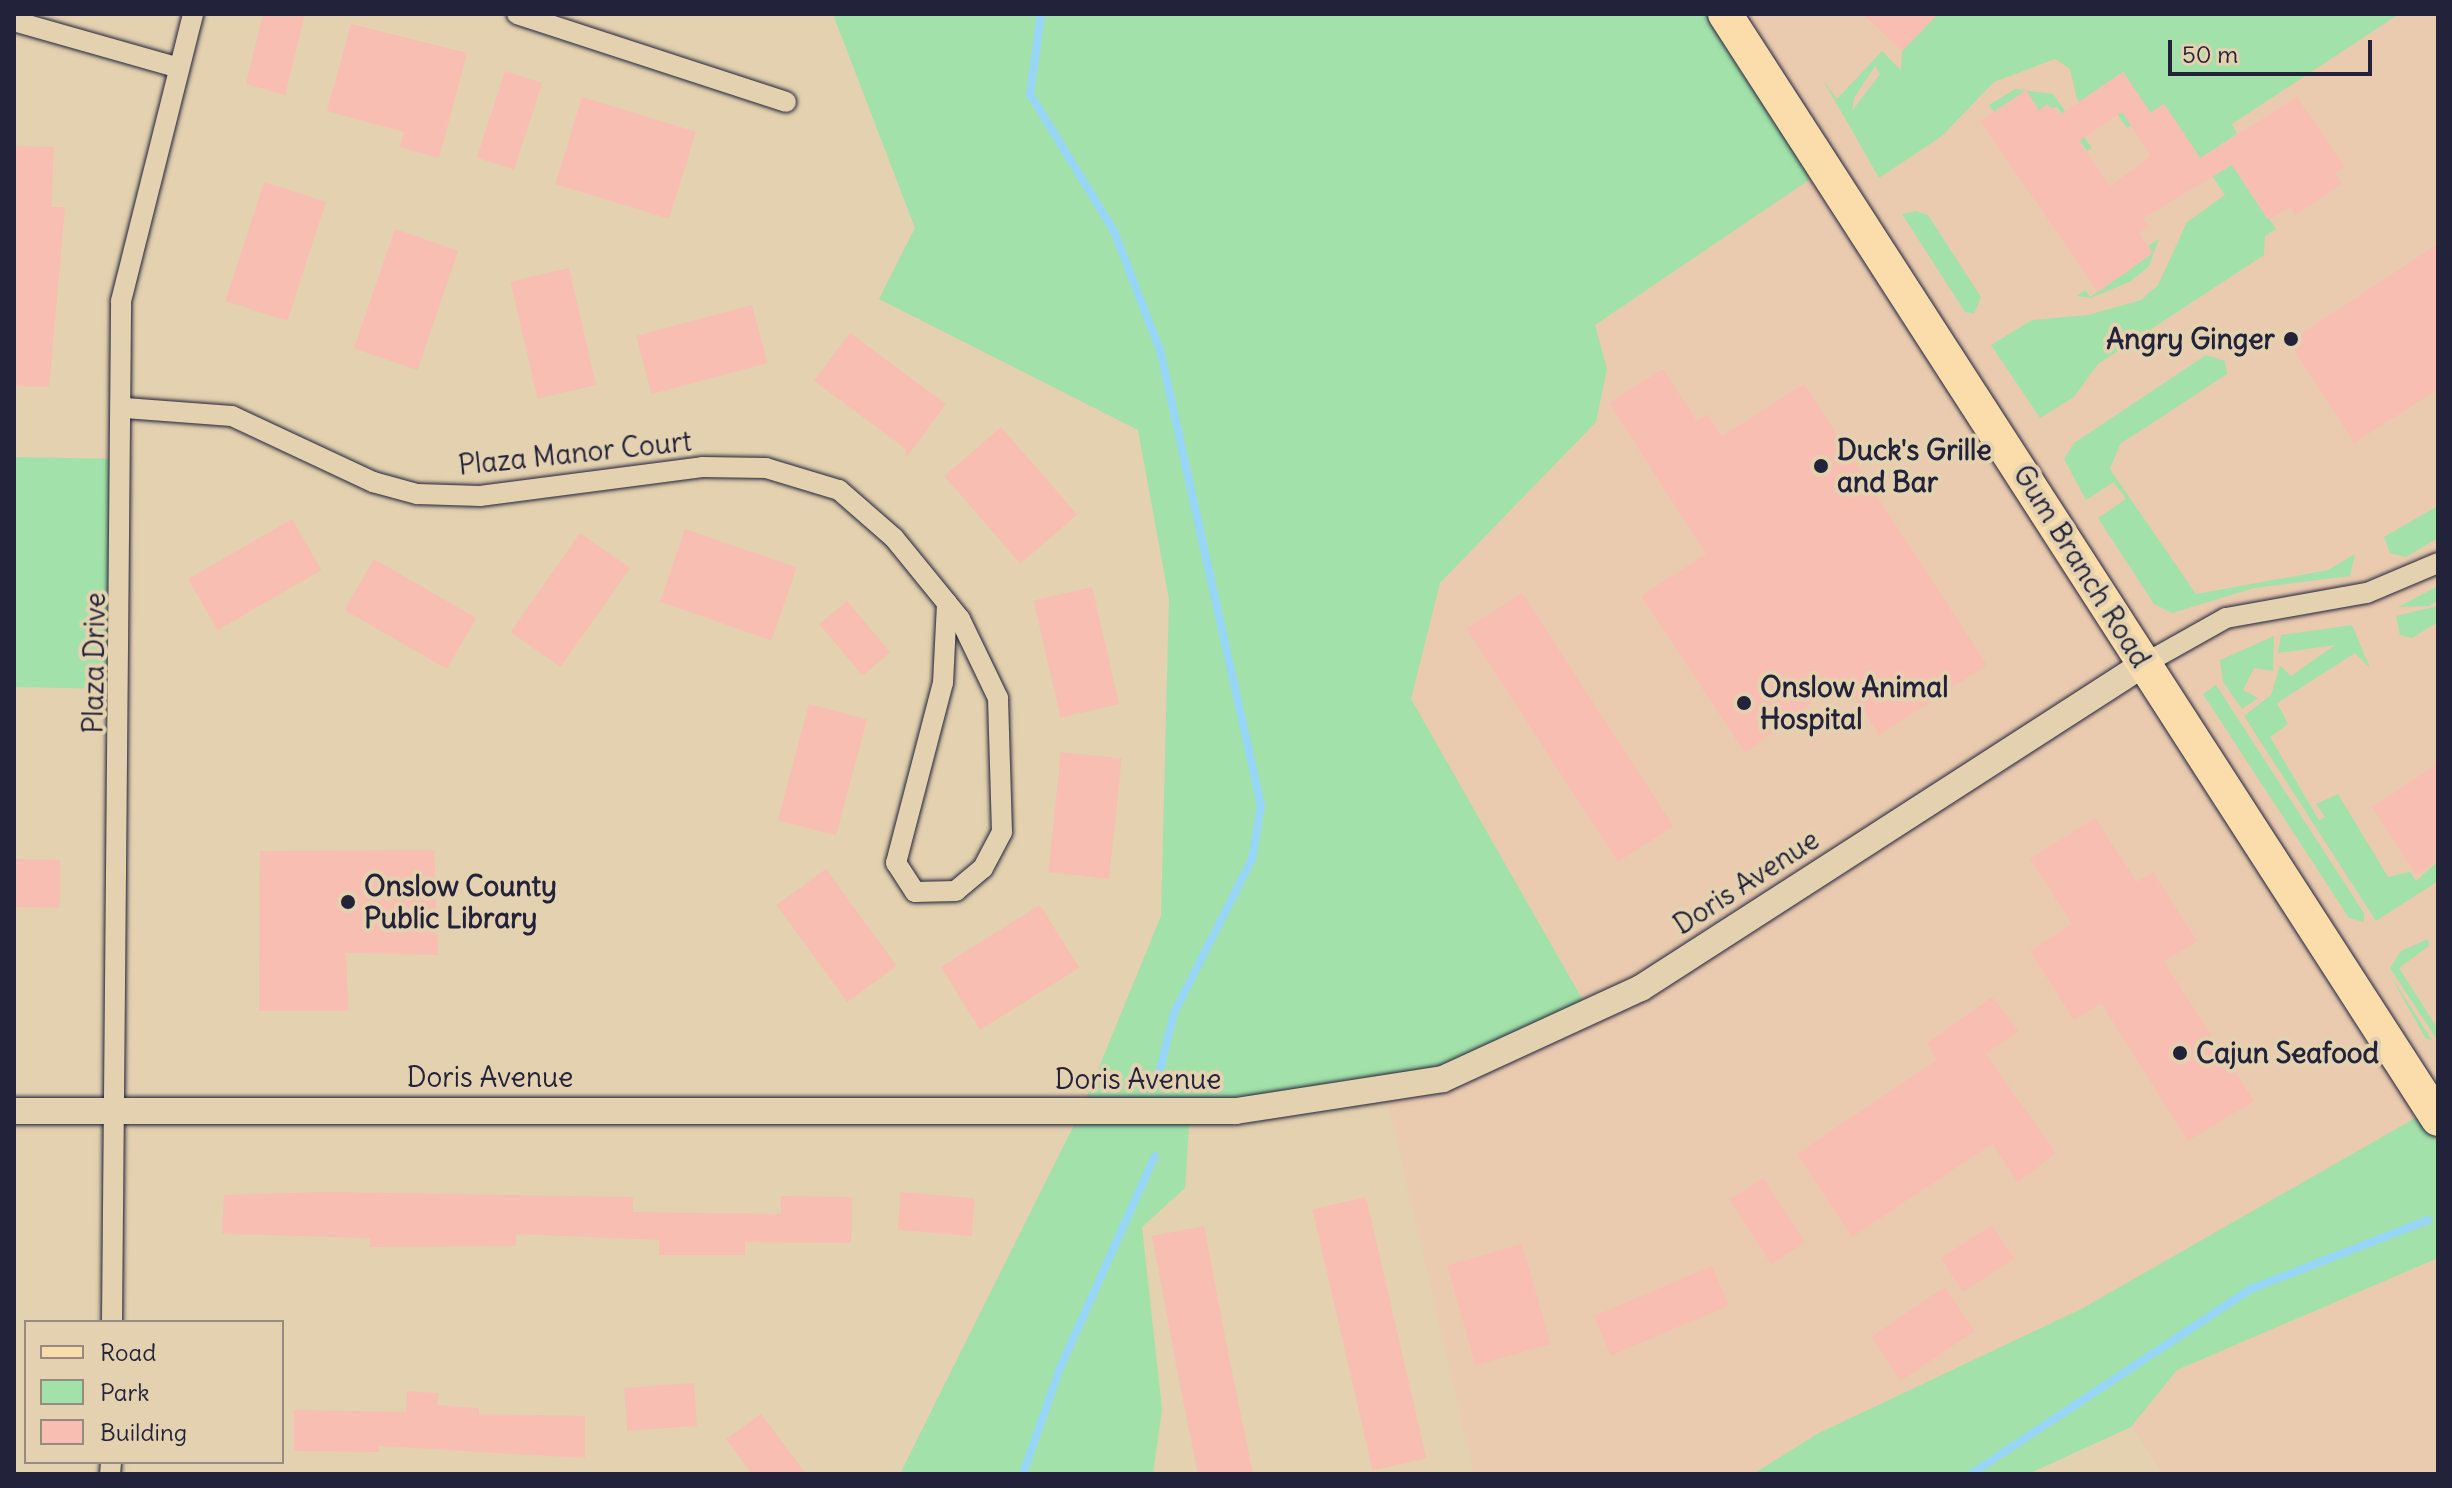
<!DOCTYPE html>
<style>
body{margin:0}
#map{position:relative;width:2452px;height:1488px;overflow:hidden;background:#e3d1af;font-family:Delius,sans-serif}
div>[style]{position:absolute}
.built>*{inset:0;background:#eacbb0}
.green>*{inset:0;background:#a2e1a9;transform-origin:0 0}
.stream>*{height:8px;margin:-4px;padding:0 4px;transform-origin:4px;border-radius:4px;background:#98d6f9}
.building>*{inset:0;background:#f9beb2;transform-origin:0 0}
.roads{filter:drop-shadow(0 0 2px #22223b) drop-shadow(0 0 2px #22223b)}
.minor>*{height:20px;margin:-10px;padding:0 10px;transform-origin:10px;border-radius:10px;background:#e3d1af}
.tertiary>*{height:26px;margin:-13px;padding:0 13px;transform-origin:13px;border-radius:13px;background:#e3d1af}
.primary>*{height:34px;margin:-17px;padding:0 17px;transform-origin:17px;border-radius:17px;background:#faddab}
.dots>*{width:22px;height:22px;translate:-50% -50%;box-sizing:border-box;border:4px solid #e3d1af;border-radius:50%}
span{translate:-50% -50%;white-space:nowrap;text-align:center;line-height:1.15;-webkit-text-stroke:8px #e3d1af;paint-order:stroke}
.poi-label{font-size:28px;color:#22223b;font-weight:700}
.right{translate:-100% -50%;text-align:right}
.left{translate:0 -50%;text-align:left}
.street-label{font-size:28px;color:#22223b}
.frame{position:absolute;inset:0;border:16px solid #22223b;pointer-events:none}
.legend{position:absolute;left:24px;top:1320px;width:260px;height:144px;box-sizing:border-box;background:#e3d1af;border:2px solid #968b81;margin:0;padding:10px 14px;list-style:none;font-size:24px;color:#22223b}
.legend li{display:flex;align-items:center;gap:16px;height:40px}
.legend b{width:40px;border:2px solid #968b81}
.scale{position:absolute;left:2168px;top:40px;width:204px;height:36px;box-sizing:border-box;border:4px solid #22223b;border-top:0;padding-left:10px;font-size:24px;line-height:28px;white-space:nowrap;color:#22223b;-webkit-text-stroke:6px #e3d1af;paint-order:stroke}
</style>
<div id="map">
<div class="built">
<i style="clip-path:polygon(1724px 14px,2438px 14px,2438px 1117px,2431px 1109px,2083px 1308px,1817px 1434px,1753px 1474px,1474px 1474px,1385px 1090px,1592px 1016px,1410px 699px,1440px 583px,1596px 422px,1607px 369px,1594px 325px,1824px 169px)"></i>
<i style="clip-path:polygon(2438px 1258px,2438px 1474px,2163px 1474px,2131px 1427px,2177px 1370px)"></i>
</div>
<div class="green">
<i style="clip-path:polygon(833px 14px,1724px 14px,1825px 169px,1595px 325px,1607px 369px,1596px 422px,1440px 583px,1411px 699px,1592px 1016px,1443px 1079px,1190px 1112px,1185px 1188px,1142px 1227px,1162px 1409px,1153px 1474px,900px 1474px,1081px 1111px,1161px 916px,1169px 599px,1138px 430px,879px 299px,915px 228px)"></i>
<i style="clip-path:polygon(evenodd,1928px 14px,2399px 14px,2232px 124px,2237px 134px,2220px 145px,2276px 229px,2265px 236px,2264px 255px,2098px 364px,2074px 397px,2040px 418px,1991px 345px,2032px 320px,2088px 315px,2141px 300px,2158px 285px,2187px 222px,2225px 195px,2164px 104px,2127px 128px,2118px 115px,2141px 99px,2123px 72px,2083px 99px,2098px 129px,2077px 99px,2070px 69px,2055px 59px,1994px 82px,1942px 136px,1879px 178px,1823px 80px,1837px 99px,1882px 51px,1901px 70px,1902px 51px,1933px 19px,1928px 14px,1875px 66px,1880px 74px,1852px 111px,1854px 98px,1875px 66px)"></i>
<i style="clip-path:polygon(2015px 89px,2053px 94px,2092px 148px,2087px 151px,2057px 107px,2039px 110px,2026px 91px,1994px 112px,1989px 105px)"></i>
<i style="clip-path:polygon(1916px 211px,1928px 215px,1981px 297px,1974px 314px,1965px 312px,1902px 214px)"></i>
<i style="clip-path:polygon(2159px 239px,2149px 266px,2131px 281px,2091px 298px,2077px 296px,2085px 290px,2090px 297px,2153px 253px,2148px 246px)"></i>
<i style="clip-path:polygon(2206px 355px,2225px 361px,2227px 374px,2120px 444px,2110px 469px,2196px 594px,2328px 570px,2355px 554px,2350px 576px,2254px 588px,2172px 613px,2154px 604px,2098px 518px,2126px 499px,2114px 482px,2086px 500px,2064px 459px,2074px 443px)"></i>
<i style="left:14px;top:457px;width:110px;height:230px;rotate:1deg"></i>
<i style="clip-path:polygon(2438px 506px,2438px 538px,2406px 557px,2390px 553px,2384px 537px)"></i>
<i style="clip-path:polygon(2438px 586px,2438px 600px,2429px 606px,2398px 607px)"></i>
<i style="clip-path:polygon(2438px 606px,2438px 622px,2412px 638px,2400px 635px,2396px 616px)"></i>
<i style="clip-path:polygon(2352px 625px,2370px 668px,2355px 653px,2277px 703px,2288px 724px,2270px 737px,2319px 820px,2325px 817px,2316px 804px,2338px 794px,2388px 877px,2410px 872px,2416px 881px,2438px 861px,2438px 881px,2376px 921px,2244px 716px,2271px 695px,2280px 665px,2291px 676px,2335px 645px,2278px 653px,2281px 635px)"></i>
<i style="clip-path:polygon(2274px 636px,2273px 671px,2254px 668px,2243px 690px,2258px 698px,2242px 709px,2223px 682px,2220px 660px)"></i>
<i style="clip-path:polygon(2216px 685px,2364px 913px,2364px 922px,2349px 918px,2203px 694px)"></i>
<i style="clip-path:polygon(2428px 939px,2429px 946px,2399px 968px,2438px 1029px,2436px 1038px,2390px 968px,2401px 951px)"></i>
<i style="clip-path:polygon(2390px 975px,2432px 1040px,2426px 1039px)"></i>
<i style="clip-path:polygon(2431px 1109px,2438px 1119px,2438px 1258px,2177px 1370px,2131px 1427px,2028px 1474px,1753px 1474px,1817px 1434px,2083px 1308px)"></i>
</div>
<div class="stream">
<i style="left:1041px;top:14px;width:81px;rotate:97.8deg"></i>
<i style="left:1030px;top:94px;width:161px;rotate:58.5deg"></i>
<i style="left:1114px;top:231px;width:128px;rotate:68.9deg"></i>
<i style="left:1160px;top:350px;width:466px;rotate:77.5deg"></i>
<i style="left:1261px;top:805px;width:55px;rotate:99.5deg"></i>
<i style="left:1252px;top:859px;width:173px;rotate:116.9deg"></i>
<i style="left:1174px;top:1013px;width:66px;rotate:104deg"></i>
<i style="left:1023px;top:1474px;width:112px;rotate:-70.8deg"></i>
<i style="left:1060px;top:1368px;width:232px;rotate:-65.9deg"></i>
<i style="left:1971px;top:1474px;width:336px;rotate:-33.5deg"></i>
<i style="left:2251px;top:1289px;width:190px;rotate:-21.3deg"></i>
</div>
<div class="building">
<i style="clip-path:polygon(263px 14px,305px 14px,285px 95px,246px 84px)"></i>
<i style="clip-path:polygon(1863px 14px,1938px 14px,1902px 51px)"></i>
<i style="clip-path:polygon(351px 24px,467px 53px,439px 158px,400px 147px,404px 132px,327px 111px)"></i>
<i style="left:505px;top:71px;width:39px;height:91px;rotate:18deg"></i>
<i style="clip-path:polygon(evenodd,2123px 72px,2151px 113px,2164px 104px,2200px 158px,2297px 97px,2345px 167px,2335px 173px,2342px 184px,2295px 215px,2290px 207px,2268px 220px,2232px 165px,2143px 218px,2149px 227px,2139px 233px,2153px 253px,2098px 292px,1980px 121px,2026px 90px,2039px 110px,2047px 104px,2061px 114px,2123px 72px,2122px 112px,2151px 156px,2110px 186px,2079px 141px,2122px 112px)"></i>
<i style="left:582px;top:97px;width:119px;height:91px;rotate:17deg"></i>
<i style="clip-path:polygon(14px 146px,54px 147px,51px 207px,65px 207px,49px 387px,14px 386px)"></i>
<i style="left:264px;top:182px;width:65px;height:125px;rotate:18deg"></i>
<i style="left:395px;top:229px;width:67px;height:126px;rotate:19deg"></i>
<i style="clip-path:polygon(2438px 244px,2438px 389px,2354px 443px,2289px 342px)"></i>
<i style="left:569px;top:268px;width:120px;height:60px;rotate:77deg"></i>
<i style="left:752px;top:305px;width:60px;height:120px;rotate:75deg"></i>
<i style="clip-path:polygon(850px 333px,946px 404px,906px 458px,906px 449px,814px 381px)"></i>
<i style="clip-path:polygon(1663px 369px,1697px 421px,1707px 414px,1722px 436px,1804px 384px,1987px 665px,1879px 735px,1843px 679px,1745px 753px,1641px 596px,1706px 554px,1609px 403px)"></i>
<i style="left:1001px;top:427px;width:116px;height:75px;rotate:49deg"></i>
<i style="left:292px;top:519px;width:59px;height:120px;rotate:60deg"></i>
<i style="left:685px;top:529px;width:118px;height:77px;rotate:19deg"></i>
<i style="left:580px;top:533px;width:61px;height:121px;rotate:35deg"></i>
<i style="left:374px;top:559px;width:118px;height:59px;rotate:30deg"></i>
<i style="left:1092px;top:587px;width:120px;height:60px;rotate:77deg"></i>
<i style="left:1522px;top:593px;width:278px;height:66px;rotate:57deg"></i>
<i style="left:847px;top:601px;width:67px;height:36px;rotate:50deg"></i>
<i style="left:809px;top:704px;width:60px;height:120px;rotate:15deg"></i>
<i style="left:1061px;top:752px;width:61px;height:121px;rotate:6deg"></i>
<i style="clip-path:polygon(2438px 764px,2438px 861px,2416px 875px,2372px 807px)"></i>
<i style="clip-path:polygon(2095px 818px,2137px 882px,2153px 872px,2197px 941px,2164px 962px,2254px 1101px,2188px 1141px,2101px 1003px,2074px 1020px,2030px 951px,2072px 924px,2030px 859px)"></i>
<i style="clip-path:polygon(434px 850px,438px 955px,346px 953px,348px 1011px,259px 1011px,260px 851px)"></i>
<i style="left:14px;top:859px;width:46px;height:48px;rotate:1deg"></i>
<i style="left:826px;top:869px;width:120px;height:61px;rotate:54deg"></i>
<i style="left:1040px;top:905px;width:74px;height:117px;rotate:58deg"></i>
<i style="clip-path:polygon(1992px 997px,2019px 1031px,1986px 1054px,2056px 1153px,2018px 1183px,1992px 1144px,1852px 1237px,1797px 1154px,1937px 1060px,1927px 1043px)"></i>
<i style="left:1763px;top:1178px;width:77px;height:40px;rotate:57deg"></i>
<i style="clip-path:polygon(326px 1192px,633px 1197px,633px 1212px,781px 1214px,781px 1196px,852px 1197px,851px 1243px,745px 1242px,745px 1255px,659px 1255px,659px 1240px,516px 1234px,516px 1246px,370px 1247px,370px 1238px,222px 1234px,224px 1195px)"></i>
<i style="left:901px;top:1192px;width:74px;height:38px;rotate:5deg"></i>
<i style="left:1366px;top:1197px;width:268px;height:55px;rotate:77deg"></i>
<i style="left:1992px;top:1225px;width:40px;height:61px;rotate:57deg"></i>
<i style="clip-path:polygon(1204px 1226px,1231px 1367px,1253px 1474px,1198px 1474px,1179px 1380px,1152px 1236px)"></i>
<i style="left:1522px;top:1244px;width:104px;height:78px;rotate:74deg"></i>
<i style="left:1712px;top:1266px;width:43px;height:128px;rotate:67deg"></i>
<i style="left:1945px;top:1287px;width:53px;height:89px;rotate:56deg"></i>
<i style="left:694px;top:1383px;width:43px;height:70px;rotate:86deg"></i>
<i style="clip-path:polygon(407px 1391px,438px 1393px,437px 1405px,479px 1408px,479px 1414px,585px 1416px,585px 1458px,379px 1446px,379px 1452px,294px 1451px,294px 1410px,406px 1412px)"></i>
<i style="clip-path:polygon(761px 1414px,806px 1474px,752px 1474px,726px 1439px)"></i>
</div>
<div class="roads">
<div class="minor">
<i style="left:517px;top:14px;width:283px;rotate:18.1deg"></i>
<i style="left:14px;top:21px;width:167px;rotate:15.9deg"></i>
<i style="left:125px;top:408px;width:107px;rotate:4.3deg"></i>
<i style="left:232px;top:416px;width:156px;rotate:25.1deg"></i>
<i style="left:373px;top:482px;width:46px;rotate:15.3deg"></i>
<i style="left:417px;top:494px;width:63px;rotate:1.8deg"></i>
<i style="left:480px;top:496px;width:224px;rotate:-7.4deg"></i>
<i style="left:702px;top:467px;width:64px;rotate:0.9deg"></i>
<i style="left:766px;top:468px;width:76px;rotate:16.8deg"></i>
<i style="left:839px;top:490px;width:73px;rotate:41.1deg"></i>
<i style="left:894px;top:538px;width:84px;rotate:50.8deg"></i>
<i style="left:947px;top:603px;width:21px;rotate:51deg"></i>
<i style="left:960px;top:619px;width:88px;rotate:64.3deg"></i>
<i style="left:998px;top:698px;width:134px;rotate:88.3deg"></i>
<i style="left:1002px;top:832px;width:41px;rotate:117.8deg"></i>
<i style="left:983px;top:868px;width:35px;rotate:140deg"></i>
<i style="left:956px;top:891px;width:41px;rotate:178.6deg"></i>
<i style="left:915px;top:892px;width:35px;rotate:-123deg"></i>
<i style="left:896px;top:863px;width:186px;rotate:-75.4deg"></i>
<i style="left:943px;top:683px;width:80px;rotate:-87.1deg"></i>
<i style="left:2144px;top:664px;width:94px;rotate:-29.3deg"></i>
<i style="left:2226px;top:618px;width:143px;rotate:-10.1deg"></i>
<i style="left:2367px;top:593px;width:77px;rotate:-22.9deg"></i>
<i style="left:112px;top:1322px;width:1021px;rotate:-89.49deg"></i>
<i style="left:121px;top:301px;width:296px;rotate:-75.9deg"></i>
<i style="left:110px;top:1474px;width:12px;rotate:-85deg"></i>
</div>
<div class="tertiary">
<i style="left:14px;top:1111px;width:1222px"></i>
<i style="left:1236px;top:1111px;width:209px;rotate:-8.8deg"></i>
<i style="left:1443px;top:1079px;width:218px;rotate:-24.7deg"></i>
<i style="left:1641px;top:988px;width:598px;rotate:-32.79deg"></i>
</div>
<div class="primary">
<i style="left:1725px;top:14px;width:1315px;rotate:57.17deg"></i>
</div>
</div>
<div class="dots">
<i style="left:2291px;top:339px;background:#22223b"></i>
<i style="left:1821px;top:466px;background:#22223b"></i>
<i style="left:1744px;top:703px;background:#22223b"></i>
<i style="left:348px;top:902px;background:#22223b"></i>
<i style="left:2180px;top:1053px;background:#22223b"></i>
</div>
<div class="poi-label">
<span class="right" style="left:2275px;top:339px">Angry Ginger</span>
<span class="left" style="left:1837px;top:466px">Duck's Grille<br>and Bar</span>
<span class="left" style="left:1760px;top:703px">Onslow Animal<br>Hospital</span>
<span class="left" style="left:364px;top:902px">Onslow County<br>Public Library</span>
<span class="left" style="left:2196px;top:1053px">Cajun Seafood</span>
</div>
<div class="street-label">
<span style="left:575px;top:453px;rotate:-6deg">Plaza Manor Court</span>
<span style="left:2082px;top:566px;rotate:58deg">Gum Branch Road</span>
<span style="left:94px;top:663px;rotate:-89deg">Plaza Drive</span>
<span style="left:1746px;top:882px;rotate:-33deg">Doris Avenue</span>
<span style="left:490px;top:1077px">Doris Avenue</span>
<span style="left:1138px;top:1079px">Doris Avenue</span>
</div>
<div class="frame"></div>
<ul class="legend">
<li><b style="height:10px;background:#faddab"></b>Road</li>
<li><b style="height:22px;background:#a2e1a9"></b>Park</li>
<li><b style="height:22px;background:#f9beb2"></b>Building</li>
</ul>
<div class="scale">50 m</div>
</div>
